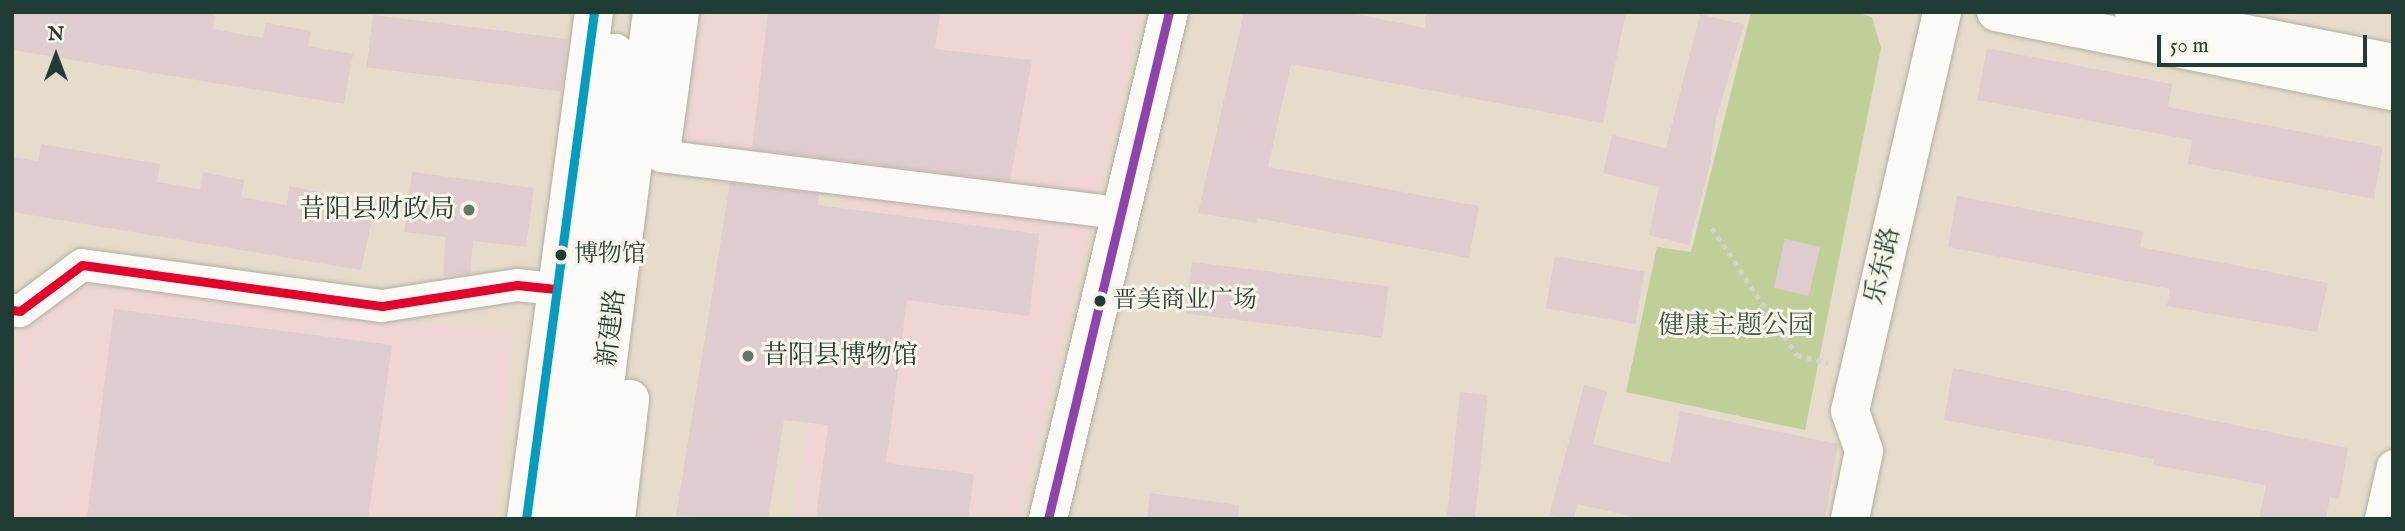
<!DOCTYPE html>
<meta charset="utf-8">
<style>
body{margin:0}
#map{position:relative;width:2405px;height:531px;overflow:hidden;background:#e7dccc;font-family:"IM FELL English","Noto Serif SC",serif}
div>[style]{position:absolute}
.built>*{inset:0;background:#efd5d3}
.green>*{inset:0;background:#c0cf98}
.building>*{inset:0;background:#dfcccf;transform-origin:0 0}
.path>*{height:4.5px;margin-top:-2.25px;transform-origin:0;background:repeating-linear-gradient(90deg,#d2d1cd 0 5px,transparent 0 10px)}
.roads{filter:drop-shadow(0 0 2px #b1aea3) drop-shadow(0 0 2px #b1aea3)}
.minor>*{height:32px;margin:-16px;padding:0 16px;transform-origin:16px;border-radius:16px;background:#fbfaf7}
.major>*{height:38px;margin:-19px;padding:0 19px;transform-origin:19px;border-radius:19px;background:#fbfaf7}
.bus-1>*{height:9px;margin:-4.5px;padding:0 4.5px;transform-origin:4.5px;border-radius:4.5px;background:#8e44ad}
.bus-2>*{height:9px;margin:-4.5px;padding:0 4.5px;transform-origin:4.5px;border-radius:4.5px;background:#e4002b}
.bus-3>*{height:9px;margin:-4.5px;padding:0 4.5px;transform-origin:4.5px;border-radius:4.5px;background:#039ebf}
.dots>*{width:19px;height:19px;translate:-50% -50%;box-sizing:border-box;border:4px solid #f7f3e8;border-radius:50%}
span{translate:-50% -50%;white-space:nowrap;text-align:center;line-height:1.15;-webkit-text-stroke:6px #f7f3e8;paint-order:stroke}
.bus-label{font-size:24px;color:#1f3d34}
.left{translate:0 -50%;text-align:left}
.poi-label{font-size:26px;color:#1f3d34}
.right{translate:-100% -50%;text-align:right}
.street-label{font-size:26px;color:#1f3d34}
.park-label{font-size:26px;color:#395840}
.frame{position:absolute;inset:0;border:14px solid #1f3d34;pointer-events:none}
.north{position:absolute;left:21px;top:21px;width:70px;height:70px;-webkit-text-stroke:5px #f7f3e8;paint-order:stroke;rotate:0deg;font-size:19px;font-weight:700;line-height:28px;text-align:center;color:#1f3d34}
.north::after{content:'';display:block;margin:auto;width:24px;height:32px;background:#1f3d34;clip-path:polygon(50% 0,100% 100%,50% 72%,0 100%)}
.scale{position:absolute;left:2157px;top:35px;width:210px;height:32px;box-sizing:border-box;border:4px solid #1f3d34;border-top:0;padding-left:9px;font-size:21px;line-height:24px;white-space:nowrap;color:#1f3d34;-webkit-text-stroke:5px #f7f3e8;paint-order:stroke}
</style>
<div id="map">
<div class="built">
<i style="clip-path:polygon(702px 12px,1142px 12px,1019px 519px,792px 519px,845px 181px,681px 159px)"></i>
<i style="clip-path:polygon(95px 278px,513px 333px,494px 519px,12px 519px,12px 395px,20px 329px)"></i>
</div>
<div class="green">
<i style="clip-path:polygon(1751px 12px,1854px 12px,1872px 17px,1881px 48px,1805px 430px,1626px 392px,1657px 247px,1691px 252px)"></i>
</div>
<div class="building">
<i style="clip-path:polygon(12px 12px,215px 12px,213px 29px,263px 38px,266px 23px,311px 31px,308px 46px,353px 54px,344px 104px,12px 50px)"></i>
<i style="clip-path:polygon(768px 12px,940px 12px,935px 49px,1032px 60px,1010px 181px,752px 149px)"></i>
<i style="clip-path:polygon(1244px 12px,1346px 12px,1425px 28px,1426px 12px,1626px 12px,1603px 123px,1291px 64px,1268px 167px,1479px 206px,1469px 258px,1257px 218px,1256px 223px,1198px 213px)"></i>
<i style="clip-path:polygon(1700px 14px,1744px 25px,1716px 119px,1711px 160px,1689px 245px,1649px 235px,1659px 187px,1603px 173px,1612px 135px,1666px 148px)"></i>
<i style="left:373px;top:15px;width:196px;height:53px;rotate:7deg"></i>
<i style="clip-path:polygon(1987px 48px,2172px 84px,2168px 107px,2383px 147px,2374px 199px,2188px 164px,2192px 140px,1977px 100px)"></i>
<i style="clip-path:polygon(41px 144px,160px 164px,157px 182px,200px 189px,203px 172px,244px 180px,241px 197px,287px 205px,289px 186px,330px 194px,327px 211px,372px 220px,361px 270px,12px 212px,12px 157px,38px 161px)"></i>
<i style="clip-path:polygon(412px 172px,534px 188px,526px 247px,473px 241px,470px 274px,443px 276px,446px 237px,404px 232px)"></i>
<i style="clip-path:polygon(730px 183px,819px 194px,818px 205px,1039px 234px,1029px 316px,907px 300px,886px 463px,974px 474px,968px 519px,816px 519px,828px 425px,784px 420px,768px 519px,676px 516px)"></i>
<i style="clip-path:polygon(1957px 196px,2143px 231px,2140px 247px,2328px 283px,2317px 332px,2167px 306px,2170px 289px,1948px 247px)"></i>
<i style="left:1785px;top:239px;width:36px;height:50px;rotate:13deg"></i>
<i style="left:1555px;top:256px;width:91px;height:53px;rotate:10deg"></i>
<i style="left:1192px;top:262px;width:198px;height:52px;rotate:7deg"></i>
<i style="clip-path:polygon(114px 309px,392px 345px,368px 519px,87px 517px)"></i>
<i style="clip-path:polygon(1953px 368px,2348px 448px,2339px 499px,2330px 497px,2326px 519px,2259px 519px,2266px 485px,2153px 465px,2154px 459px,1944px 420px)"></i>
<i style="clip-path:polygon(1584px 385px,1607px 391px,1593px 444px,1670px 463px,1680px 411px,1838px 444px,1825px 519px,1643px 519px,1577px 504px,1574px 519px,1549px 516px)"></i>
<i style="left:1460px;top:392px;width:28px;height:125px;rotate:6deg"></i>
<i style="clip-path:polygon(1150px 493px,1239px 505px,1238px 519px,1147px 519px)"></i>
</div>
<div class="path">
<i style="left:1712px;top:228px;width:153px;rotate:56.2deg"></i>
<i style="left:1797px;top:355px;width:32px;rotate:14deg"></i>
</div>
<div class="roads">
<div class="minor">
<i style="left:661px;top:156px;width:464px;rotate:7.1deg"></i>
<i style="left:12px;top:310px;width:8px;rotate:7deg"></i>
<i style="left:20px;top:311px;width:77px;rotate:-36.6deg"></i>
<i style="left:82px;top:265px;width:303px;rotate:7.8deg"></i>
<i style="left:382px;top:306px;width:137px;rotate:-8.8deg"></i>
<i style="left:517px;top:285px;width:39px;rotate:6deg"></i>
<i style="left:2381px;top:519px;width:54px;rotate:-77.2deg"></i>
</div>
<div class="major">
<i style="left:1996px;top:12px;width:405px;rotate:11.3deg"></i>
<i style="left:2134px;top:12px;width:264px;rotate:11.1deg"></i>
<i style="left:662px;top:145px;width:134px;rotate:-82.3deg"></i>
<i style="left:526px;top:519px;width:512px;rotate:-82.36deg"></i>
<i style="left:556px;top:519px;width:470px;rotate:-82.8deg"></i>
<i style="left:588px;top:519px;width:511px;rotate:-82.81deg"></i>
<i style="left:616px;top:519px;width:121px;rotate:-83.3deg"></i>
<i style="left:1048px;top:519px;width:521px;rotate:-76.58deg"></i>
<i style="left:1850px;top:519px;width:69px;rotate:-78.4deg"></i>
<i style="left:1864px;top:451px;width:42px;rotate:-109.3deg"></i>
<i style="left:1850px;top:411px;width:409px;rotate:-77deg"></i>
</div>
</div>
<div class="bus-1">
<i style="left:1048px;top:519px;width:521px;rotate:-76.58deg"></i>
</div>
<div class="bus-2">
<i style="left:12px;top:310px;width:8px;rotate:7deg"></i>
<i style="left:20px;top:311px;width:77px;rotate:-36.6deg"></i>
<i style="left:82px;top:265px;width:303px;rotate:7.8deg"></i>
<i style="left:382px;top:306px;width:137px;rotate:-8.8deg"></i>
<i style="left:517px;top:285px;width:39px;rotate:6deg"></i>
</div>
<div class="bus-3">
<i style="left:526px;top:519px;width:512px;rotate:-82.36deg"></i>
</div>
<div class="dots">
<i style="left:469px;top:210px;background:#657569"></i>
<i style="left:561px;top:255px;background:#1f3d34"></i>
<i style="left:1100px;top:301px;background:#1f3d34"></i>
<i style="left:748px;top:356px;background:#657569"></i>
</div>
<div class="bus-label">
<span class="left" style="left:574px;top:255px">博物馆</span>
<span class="left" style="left:1113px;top:301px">晋美商业广场</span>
</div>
<div class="poi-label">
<span class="right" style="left:455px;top:210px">昔阳县财政局</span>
<span class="left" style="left:762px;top:356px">昔阳县博物馆</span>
</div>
<div class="street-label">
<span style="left:1883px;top:266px;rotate:-77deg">乐东路</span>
<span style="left:612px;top:328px;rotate:-83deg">新建路</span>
</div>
<div class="park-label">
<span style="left:1736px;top:326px">健康主题公园</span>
</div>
<div class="frame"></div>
<div class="north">N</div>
<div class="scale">50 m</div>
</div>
